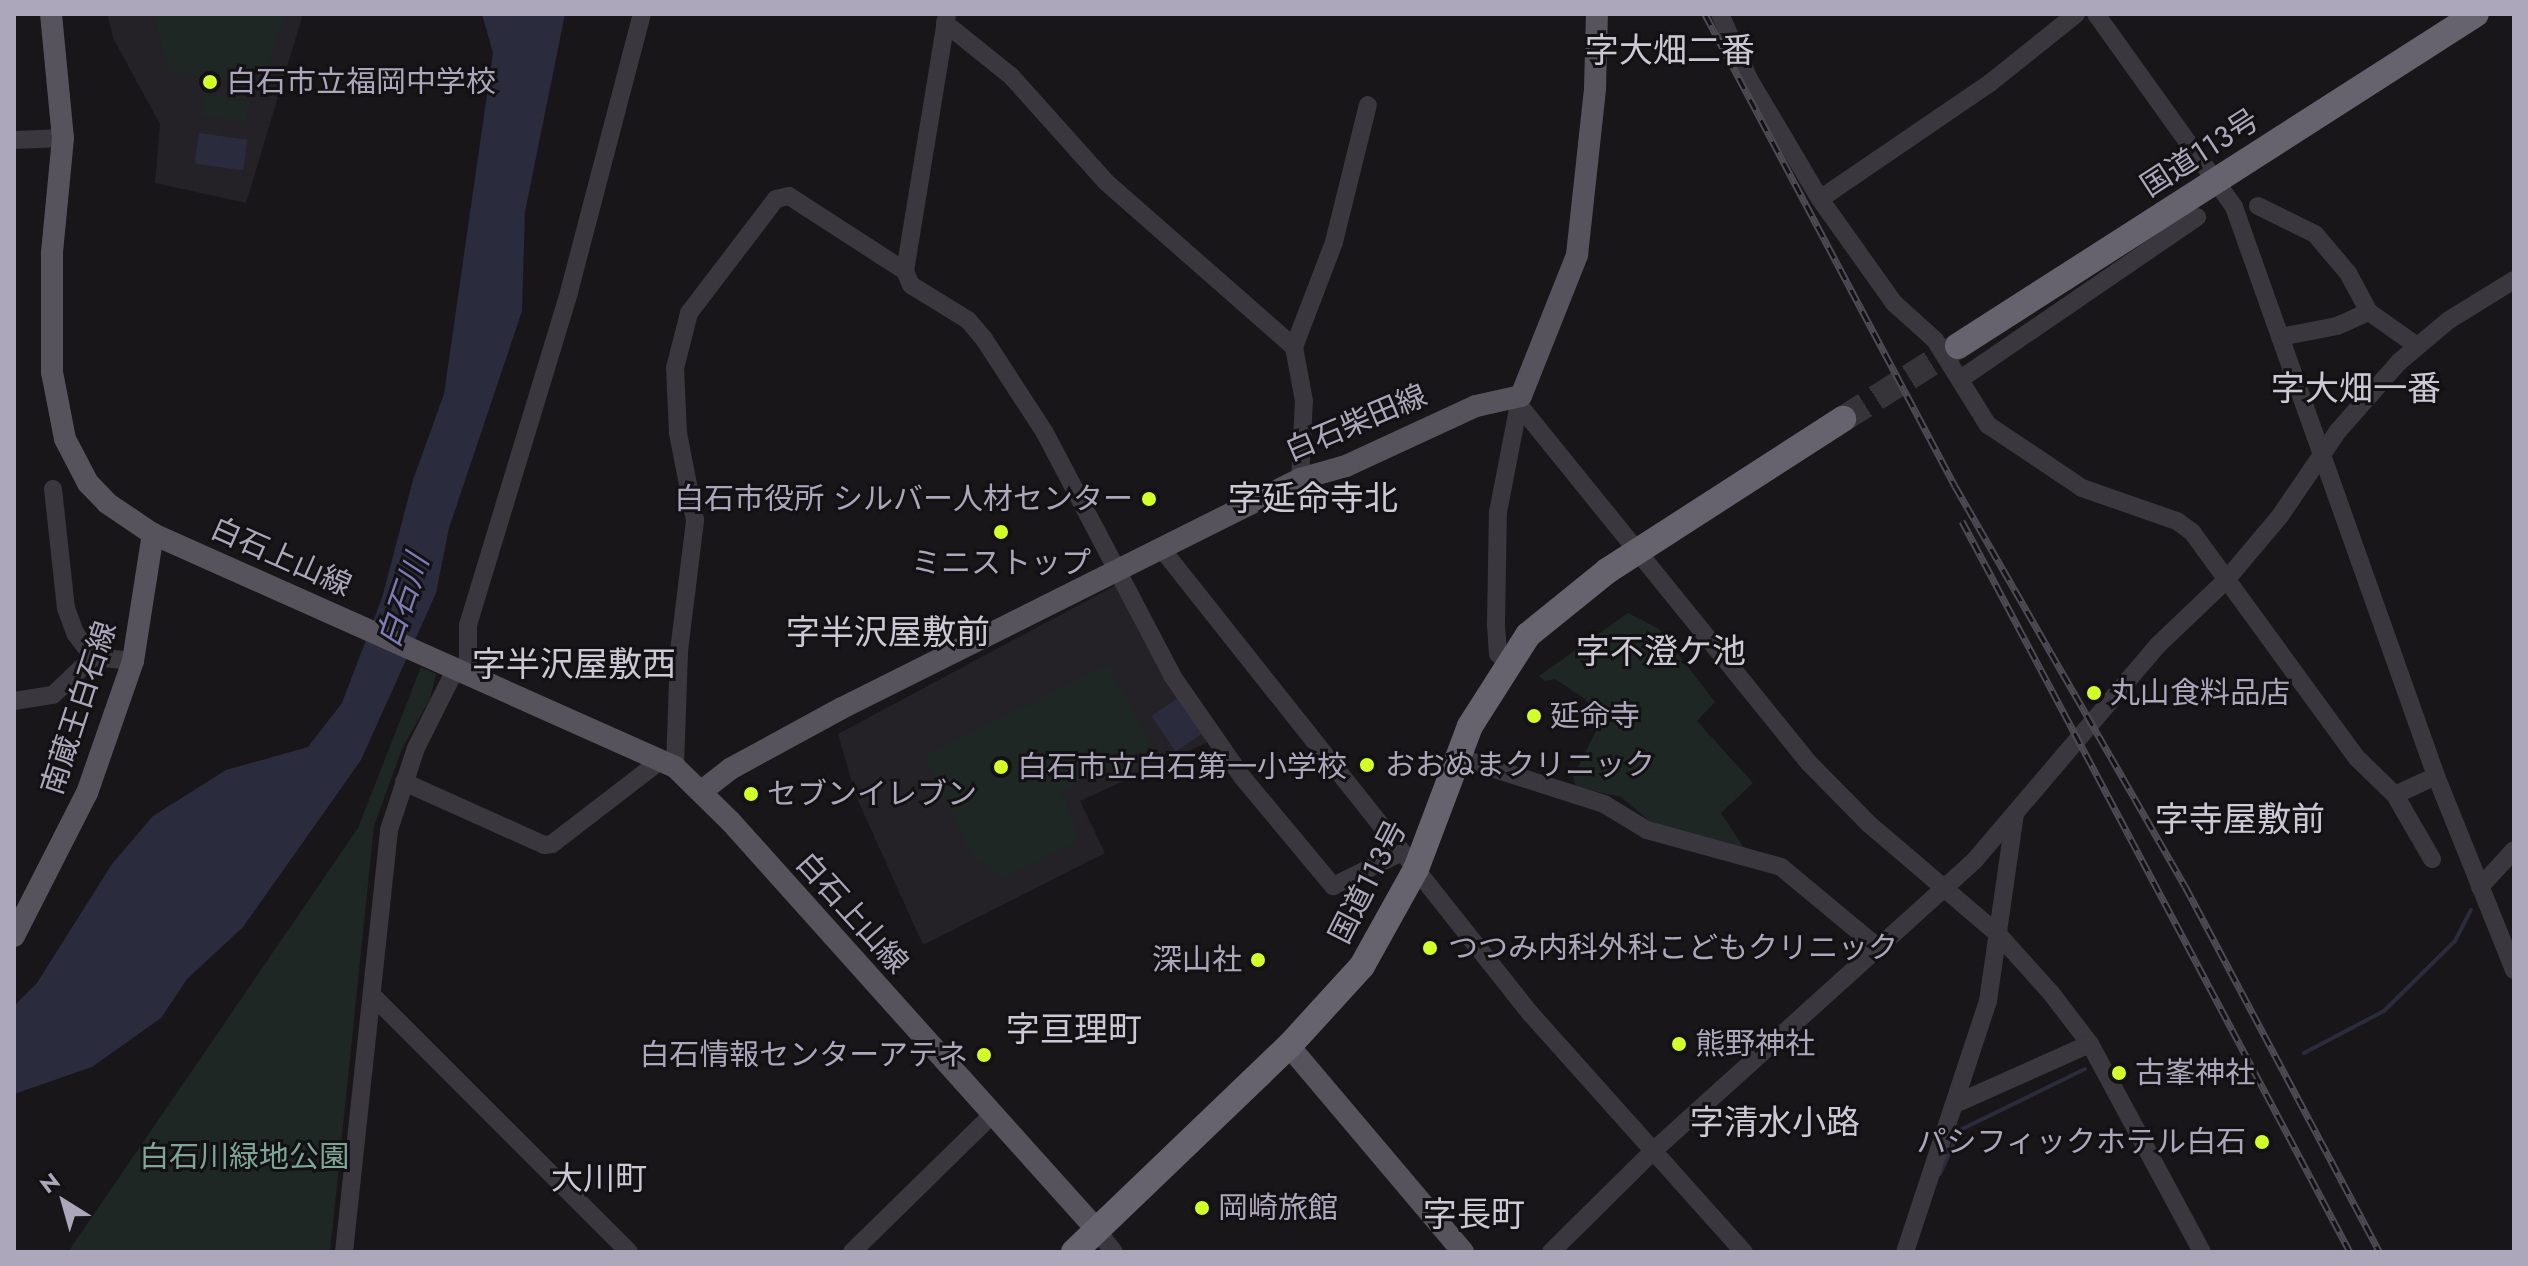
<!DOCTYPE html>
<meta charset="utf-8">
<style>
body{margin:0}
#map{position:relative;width:2528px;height:1266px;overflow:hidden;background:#181619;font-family:Jost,"Noto Sans JP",sans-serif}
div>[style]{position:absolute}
.built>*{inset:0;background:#242226}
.green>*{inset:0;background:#1e2723;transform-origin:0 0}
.water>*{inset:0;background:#2b2b3e;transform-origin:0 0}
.stream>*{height:4px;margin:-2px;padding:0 2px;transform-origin:2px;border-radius:2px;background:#2b2b3e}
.highway-tunnel>*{height:26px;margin-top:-13px;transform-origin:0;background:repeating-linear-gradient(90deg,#363339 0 26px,transparent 0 39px)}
.minor>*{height:18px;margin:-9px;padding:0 9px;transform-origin:9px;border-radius:9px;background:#3a373e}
.major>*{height:22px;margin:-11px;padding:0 11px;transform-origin:11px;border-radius:11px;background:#56535d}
.highway>*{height:26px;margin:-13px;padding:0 13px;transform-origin:13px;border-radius:13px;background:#66636f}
.rail>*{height:7px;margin-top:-3.5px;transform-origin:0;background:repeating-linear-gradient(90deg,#131114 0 12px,#4d4a53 0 24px);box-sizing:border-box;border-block:2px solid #4d4a53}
.dots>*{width:22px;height:22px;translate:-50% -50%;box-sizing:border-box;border:4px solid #131114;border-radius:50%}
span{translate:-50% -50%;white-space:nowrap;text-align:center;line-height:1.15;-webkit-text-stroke:6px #131114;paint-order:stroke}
.poi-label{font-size:30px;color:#aca7ba}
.left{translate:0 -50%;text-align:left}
.right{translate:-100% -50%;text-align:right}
.street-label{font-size:30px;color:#aca7ba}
.park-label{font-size:30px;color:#7da696}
.water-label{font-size:32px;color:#7d7cb7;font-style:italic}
.neighbourhood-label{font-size:32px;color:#ccc9d5}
.quarter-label{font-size:34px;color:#ccc9d5}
.frame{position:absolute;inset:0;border:16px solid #aca7ba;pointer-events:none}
.north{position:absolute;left:24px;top:1162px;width:80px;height:80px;-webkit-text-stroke:6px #131114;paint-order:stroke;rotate:323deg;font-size:22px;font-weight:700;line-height:32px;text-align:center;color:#aca7ba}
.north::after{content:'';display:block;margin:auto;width:28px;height:36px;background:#aca7ba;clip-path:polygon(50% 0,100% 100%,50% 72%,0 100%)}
</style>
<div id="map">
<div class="built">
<i style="clip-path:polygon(107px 14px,303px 14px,246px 203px,155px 183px,160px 124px,114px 40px)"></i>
<i style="clip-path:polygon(1120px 583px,1217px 738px,1080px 801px,1105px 853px,923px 945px,856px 796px,838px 734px)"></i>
</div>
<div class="green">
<i style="clip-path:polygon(154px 14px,285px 14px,267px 72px,226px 81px,169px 71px)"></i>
<i style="left:203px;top:94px;width:47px;height:21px;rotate:9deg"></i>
<i style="clip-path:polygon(1628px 613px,1659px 629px,1715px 702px,1697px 721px,1753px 783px,1721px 813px,1744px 848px,1653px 824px,1621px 797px,1576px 787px,1573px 777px,1601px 721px,1585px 699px,1555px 679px,1545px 681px,1539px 676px)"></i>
<i style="clip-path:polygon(1108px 665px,1153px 746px,1062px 791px,1079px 841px,1003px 879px,970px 853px,925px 756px)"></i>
<i style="clip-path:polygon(421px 667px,436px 674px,430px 699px,402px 749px,374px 826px,330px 1252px,68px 1252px,358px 828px)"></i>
</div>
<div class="water">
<i style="clip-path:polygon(482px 14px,565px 14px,525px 212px,522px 311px,449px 528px,436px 593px,361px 760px,243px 927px,187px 979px,161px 1018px,92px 1067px,14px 1094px,14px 1006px,37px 983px,112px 864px,153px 816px,226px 770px,308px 747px,342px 703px,382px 598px,413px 480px,444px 394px,493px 53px)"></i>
<i style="left:199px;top:133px;width:49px;height:31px;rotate:8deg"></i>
<i style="left:1178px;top:698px;width:43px;height:32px;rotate:56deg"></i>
</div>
<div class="stream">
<i style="left:2304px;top:1053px;width:90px;rotate:-27.7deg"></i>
<i style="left:2384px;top:1011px;width:100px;rotate:-44.6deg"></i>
<i style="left:2455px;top:941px;width:35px;rotate:-63deg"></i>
<i style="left:1940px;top:1174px;width:48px;rotate:-65.6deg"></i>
<i style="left:1960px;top:1130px;width:139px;rotate:-26deg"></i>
</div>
<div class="highway-tunnel">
<i style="left:1843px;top:419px;width:136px;rotate:-32.4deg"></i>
</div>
<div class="minor">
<i style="left:1720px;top:14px;width:71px;rotate:66deg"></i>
<i style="left:1749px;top:79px;width:139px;rotate:59.4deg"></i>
<i style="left:1820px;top:199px;width:128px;rotate:54.6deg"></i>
<i style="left:1894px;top:303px;width:55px;rotate:42.1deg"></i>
<i style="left:1935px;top:340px;width:100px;rotate:58.1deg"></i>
<i style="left:1988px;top:425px;width:113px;rotate:33.8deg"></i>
<i style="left:2082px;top:488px;width:101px;rotate:19.2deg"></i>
<i style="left:2177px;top:521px;width:19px;rotate:36deg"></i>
<i style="left:2192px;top:532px;width:280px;rotate:53.9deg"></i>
<i style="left:2357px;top:758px;width:53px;rotate:44.2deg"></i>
<i style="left:2395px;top:795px;width:74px;rotate:60deg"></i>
<i style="left:2096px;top:14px;width:237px;rotate:54.4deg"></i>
<i style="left:2234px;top:207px;width:604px;rotate:70.45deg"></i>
<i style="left:2436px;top:776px;width:209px;rotate:68.1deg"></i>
<i style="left:945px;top:23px;width:85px;rotate:38.8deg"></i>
<i style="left:1011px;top:76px;width:142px;rotate:48.1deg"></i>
<i style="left:1106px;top:182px;width:250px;rotate:41.3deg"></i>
<i style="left:14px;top:140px;width:49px;rotate:-2.3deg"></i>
<i style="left:1820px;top:199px;width:206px;rotate:-34.3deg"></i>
<i style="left:1990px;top:83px;width:110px;rotate:-38.7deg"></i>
<i style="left:2258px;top:206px;width:64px;rotate:26.2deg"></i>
<i style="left:2315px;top:234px;width:51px;rotate:49.8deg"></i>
<i style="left:2348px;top:273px;width:44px;rotate:61.7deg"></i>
<i style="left:2369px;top:312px;width:57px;rotate:35.1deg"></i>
<i style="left:905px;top:271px;width:260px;rotate:-80.7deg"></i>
<i style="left:2280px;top:337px;width:58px;rotate:-10.9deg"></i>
<i style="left:2337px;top:326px;width:35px;rotate:-24deg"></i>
<i style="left:1962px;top:378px;width:285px;rotate:-34.4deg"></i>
<i style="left:1519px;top:405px;width:459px;rotate:51deg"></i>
<i style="left:1808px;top:762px;width:87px;rotate:45.5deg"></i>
<i style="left:1869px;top:824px;width:170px;rotate:40.5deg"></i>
<i style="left:1998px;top:934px;width:79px;rotate:48.1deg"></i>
<i style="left:2051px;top:993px;width:64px;rotate:52.6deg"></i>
<i style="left:2090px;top:1044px;width:236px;rotate:61.7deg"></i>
<i style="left:1300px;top:479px;width:78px;rotate:-87.1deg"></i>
<i style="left:1304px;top:401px;width:55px;rotate:-100.5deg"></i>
<i style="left:1294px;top:347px;width:112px;rotate:-69.1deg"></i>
<i style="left:1334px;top:242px;width:141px;rotate:-76.1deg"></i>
<i style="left:53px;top:489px;width:120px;rotate:83.8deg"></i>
<i style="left:66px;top:608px;width:27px;rotate:70deg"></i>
<i style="left:75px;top:633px;width:30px;rotate:53deg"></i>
<i style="left:93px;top:657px;width:40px;rotate:5.7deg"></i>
<i style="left:1161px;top:548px;width:594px;rotate:51.57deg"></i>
<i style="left:1530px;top:1013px;width:321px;rotate:48.2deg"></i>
<i style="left:1507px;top:662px;width:12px;rotate:-138deg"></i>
<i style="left:1498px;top:654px;width:31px;rotate:-94deg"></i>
<i style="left:1496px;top:623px;width:111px;rotate:-89deg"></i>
<i style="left:1498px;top:512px;width:115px;rotate:-79deg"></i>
<i style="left:468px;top:673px;width:48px;rotate:-90deg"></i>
<i style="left:468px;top:625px;width:348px;rotate:-73.1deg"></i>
<i style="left:569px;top:292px;width:287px;rotate:-75.3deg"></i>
<i style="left:14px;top:701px;width:39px;rotate:-9deg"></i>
<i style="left:53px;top:695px;width:55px;rotate:-43.5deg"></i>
<i style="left:1457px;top:757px;width:154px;rotate:17.7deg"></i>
<i style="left:1604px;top:804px;width:50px;rotate:31.2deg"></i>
<i style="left:1647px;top:830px;width:139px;rotate:15.4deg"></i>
<i style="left:1781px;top:867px;width:122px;rotate:39.7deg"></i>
<i style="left:675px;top:767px;width:116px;rotate:-88deg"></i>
<i style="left:679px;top:651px;width:132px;rotate:-83deg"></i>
<i style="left:695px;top:520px;width:89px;rotate:-101.1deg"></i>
<i style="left:678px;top:433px;width:65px;rotate:-92.6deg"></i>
<i style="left:675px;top:368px;width:57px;rotate:-75.7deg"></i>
<i style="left:689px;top:313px;width:143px;rotate:-52.7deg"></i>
<i style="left:776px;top:199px;width:13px;rotate:-13deg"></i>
<i style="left:789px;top:196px;width:138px;rotate:32.9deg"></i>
<i style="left:905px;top:271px;width:15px;rotate:67deg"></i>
<i style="left:911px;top:285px;width:67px;rotate:31.6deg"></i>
<i style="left:968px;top:320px;width:25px;rotate:50deg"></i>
<i style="left:984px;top:339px;width:112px;rotate:57deg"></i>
<i style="left:1045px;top:433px;width:276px;rotate:62.3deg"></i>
<i style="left:1173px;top:677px;width:123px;rotate:55.3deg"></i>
<i style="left:1243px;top:778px;width:141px;rotate:50.2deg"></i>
<i style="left:1333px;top:886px;width:77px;rotate:-26.2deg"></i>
<i style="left:404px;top:782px;width:154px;rotate:24.2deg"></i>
<i style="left:544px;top:845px;width:8px;rotate:-7deg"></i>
<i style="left:552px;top:844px;width:138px;rotate:-37.6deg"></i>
<i style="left:2395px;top:795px;width:45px;rotate:-24.9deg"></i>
<i style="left:2480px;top:887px;width:50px;rotate:-47.4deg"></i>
<i style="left:373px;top:996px;width:362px;rotate:45deg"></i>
<i style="left:1955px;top:1104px;width:148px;rotate:-24deg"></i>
<i style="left:1096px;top:1229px;width:29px;rotate:52deg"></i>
<i style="left:344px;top:1252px;width:424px;rotate:-83.9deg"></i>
<i style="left:389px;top:830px;width:86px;rotate:-71.8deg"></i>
<i style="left:416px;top:748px;width:89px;rotate:-63.4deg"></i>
<i style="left:852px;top:1252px;width:197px;rotate:-44.4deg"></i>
<i style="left:1551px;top:1252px;width:142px;rotate:-44.7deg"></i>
<i style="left:1652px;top:1152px;width:435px;rotate:-42.1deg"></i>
<i style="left:1975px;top:860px;width:281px;rotate:-49.6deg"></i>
<i style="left:2157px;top:646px;width:97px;rotate:-43.7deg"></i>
<i style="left:2227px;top:579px;width:82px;rotate:-49.9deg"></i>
<i style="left:2280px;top:516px;width:103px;rotate:-55.7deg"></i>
<i style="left:2338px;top:431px;width:92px;rotate:-48.5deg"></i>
<i style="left:2399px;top:362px;width:65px;rotate:-40deg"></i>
<i style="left:2449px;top:320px;width:76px;rotate:-31.6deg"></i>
<i style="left:1905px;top:1252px;width:264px;rotate:-71.7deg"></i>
<i style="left:1988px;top:1001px;width:190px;rotate:-81.8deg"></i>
</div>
<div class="major">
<i style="left:51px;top:14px;width:125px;rotate:84.5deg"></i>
<i style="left:63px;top:138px;width:116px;rotate:95.5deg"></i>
<i style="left:52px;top:253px;width:119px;rotate:90deg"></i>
<i style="left:52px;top:372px;width:68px;rotate:79deg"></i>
<i style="left:65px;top:439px;width:50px;rotate:62.4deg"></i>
<i style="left:88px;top:483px;width:28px;rotate:46deg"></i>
<i style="left:107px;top:503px;width:55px;rotate:34deg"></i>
<i style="left:153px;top:534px;width:572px;rotate:24.05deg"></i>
<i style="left:675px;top:767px;width:78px;rotate:44.5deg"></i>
<i style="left:731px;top:822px;width:547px;rotate:48.11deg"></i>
<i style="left:702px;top:791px;width:36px;rotate:-38deg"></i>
<i style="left:730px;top:769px;width:128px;rotate:-28.6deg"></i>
<i style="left:842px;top:708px;width:512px;rotate:-26.57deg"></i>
<i style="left:1300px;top:479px;width:48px;rotate:-15.8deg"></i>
<i style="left:1346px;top:466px;width:143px;rotate:-24.8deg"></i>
<i style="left:1476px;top:406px;width:46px;rotate:-12.5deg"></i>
<i style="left:1521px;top:396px;width:152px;rotate:-68.3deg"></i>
<i style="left:1577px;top:255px;width:168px;rotate:-83.8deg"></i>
<i style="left:1595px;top:88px;width:74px;rotate:-88.5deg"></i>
<i style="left:14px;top:936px;width:161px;rotate:-63deg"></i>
<i style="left:87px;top:793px;width:140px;rotate:-70.8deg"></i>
<i style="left:133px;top:661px;width:129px;rotate:-81.1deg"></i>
<i style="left:1289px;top:1046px;width:270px;rotate:49.8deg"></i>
</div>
<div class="highway">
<i style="left:1958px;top:346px;width:615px;rotate:-32.66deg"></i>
<i style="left:1074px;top:1252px;width:298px;rotate:-43.8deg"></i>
<i style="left:1289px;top:1046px;width:108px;rotate:-47.6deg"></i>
<i style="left:1362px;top:966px;width:111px;rotate:-60.9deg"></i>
<i style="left:1416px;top:869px;width:153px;rotate:-69.3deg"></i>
<i style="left:1470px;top:726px;width:108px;rotate:-57.5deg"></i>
<i style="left:1528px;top:635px;width:102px;rotate:-39deg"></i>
<i style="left:1607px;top:571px;width:281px;rotate:-32.8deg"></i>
</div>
<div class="rail">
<i style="left:1705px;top:14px;width:534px;rotate:62.09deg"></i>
<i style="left:1955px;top:486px;width:461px;rotate:60.1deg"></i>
<i style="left:2185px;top:886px;width:415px;rotate:62deg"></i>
<i style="left:1962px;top:521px;width:828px;rotate:62.04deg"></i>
</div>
<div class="dots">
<i style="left:210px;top:82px;background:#d2ff28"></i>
<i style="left:1149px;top:499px;background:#d2ff28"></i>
<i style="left:1001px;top:532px;background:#d2ff28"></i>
<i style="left:2094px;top:693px;background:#d2ff28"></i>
<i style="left:1534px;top:716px;background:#d2ff28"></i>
<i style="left:1367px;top:765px;background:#d2ff28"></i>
<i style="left:1001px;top:767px;background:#d2ff28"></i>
<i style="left:751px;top:794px;background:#d2ff28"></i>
<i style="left:1430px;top:948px;background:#d2ff28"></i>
<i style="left:1258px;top:960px;background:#d2ff28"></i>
<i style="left:1679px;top:1044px;background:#d2ff28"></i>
<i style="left:984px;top:1055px;background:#d2ff28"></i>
<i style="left:2119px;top:1073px;background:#d2ff28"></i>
<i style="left:2262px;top:1142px;background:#d2ff28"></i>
<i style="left:1202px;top:1208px;background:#d2ff28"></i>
</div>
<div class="poi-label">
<span class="left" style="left:226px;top:82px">白石市立福岡中学校</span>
<span class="right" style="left:1133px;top:499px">白石市役所 シルバー人材センター</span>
<span style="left:1001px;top:563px">ミニストップ</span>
<span class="left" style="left:2110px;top:693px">丸山食料品店</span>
<span class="left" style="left:1550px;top:716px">延命寺</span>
<span class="left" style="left:1385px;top:765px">おおぬまクリニック</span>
<span class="left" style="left:1017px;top:767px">白石市立白石第一小学校</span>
<span class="left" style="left:767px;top:794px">セブンイレブン</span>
<span class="left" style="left:1448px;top:948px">つつみ内科外科こどもクリニック</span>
<span class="right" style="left:1242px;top:960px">深山社</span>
<span class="left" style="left:1695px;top:1044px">熊野神社</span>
<span class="right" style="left:968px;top:1055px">白石情報センターアテネ</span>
<span class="left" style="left:2135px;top:1073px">古峯神社</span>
<span class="right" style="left:2246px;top:1142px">パシフィックホテル白石</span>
<span class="left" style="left:1218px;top:1208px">岡崎旅館</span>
</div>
<div class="street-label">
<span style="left:2200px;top:153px;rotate:-33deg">国道113号</span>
<span style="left:1356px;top:423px;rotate:-23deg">白石柴田線</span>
<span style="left:281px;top:557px;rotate:24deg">白石上山線</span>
<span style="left:79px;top:708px;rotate:-72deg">南蔵王白石線</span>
<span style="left:1368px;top:882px;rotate:-63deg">国道113号</span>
<span style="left:852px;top:913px;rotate:48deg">白石上山線</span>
</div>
<div class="park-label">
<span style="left:244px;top:1157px">白石川緑地公園</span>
</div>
<div class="water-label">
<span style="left:403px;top:601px;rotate:-71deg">白石川</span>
</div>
<div class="neighbourhood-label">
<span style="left:599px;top:1178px">大川町</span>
</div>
<div class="quarter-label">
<span style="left:1670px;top:51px">字大畑二番</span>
<span style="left:2356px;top:389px">字大畑一番</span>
<span style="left:1313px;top:499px">字延命寺北</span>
<span style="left:888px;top:633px">字半沢屋敷前</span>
<span style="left:1661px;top:652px">字不澄ケ池</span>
<span style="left:574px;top:665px">字半沢屋敷西</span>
<span style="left:2240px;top:820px">字寺屋敷前</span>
<span style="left:1074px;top:1030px">字亘理町</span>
<span style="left:1775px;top:1123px">字清水小路</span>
<span style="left:1474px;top:1215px">字長町</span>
</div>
<div class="frame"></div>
<div class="north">N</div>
</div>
